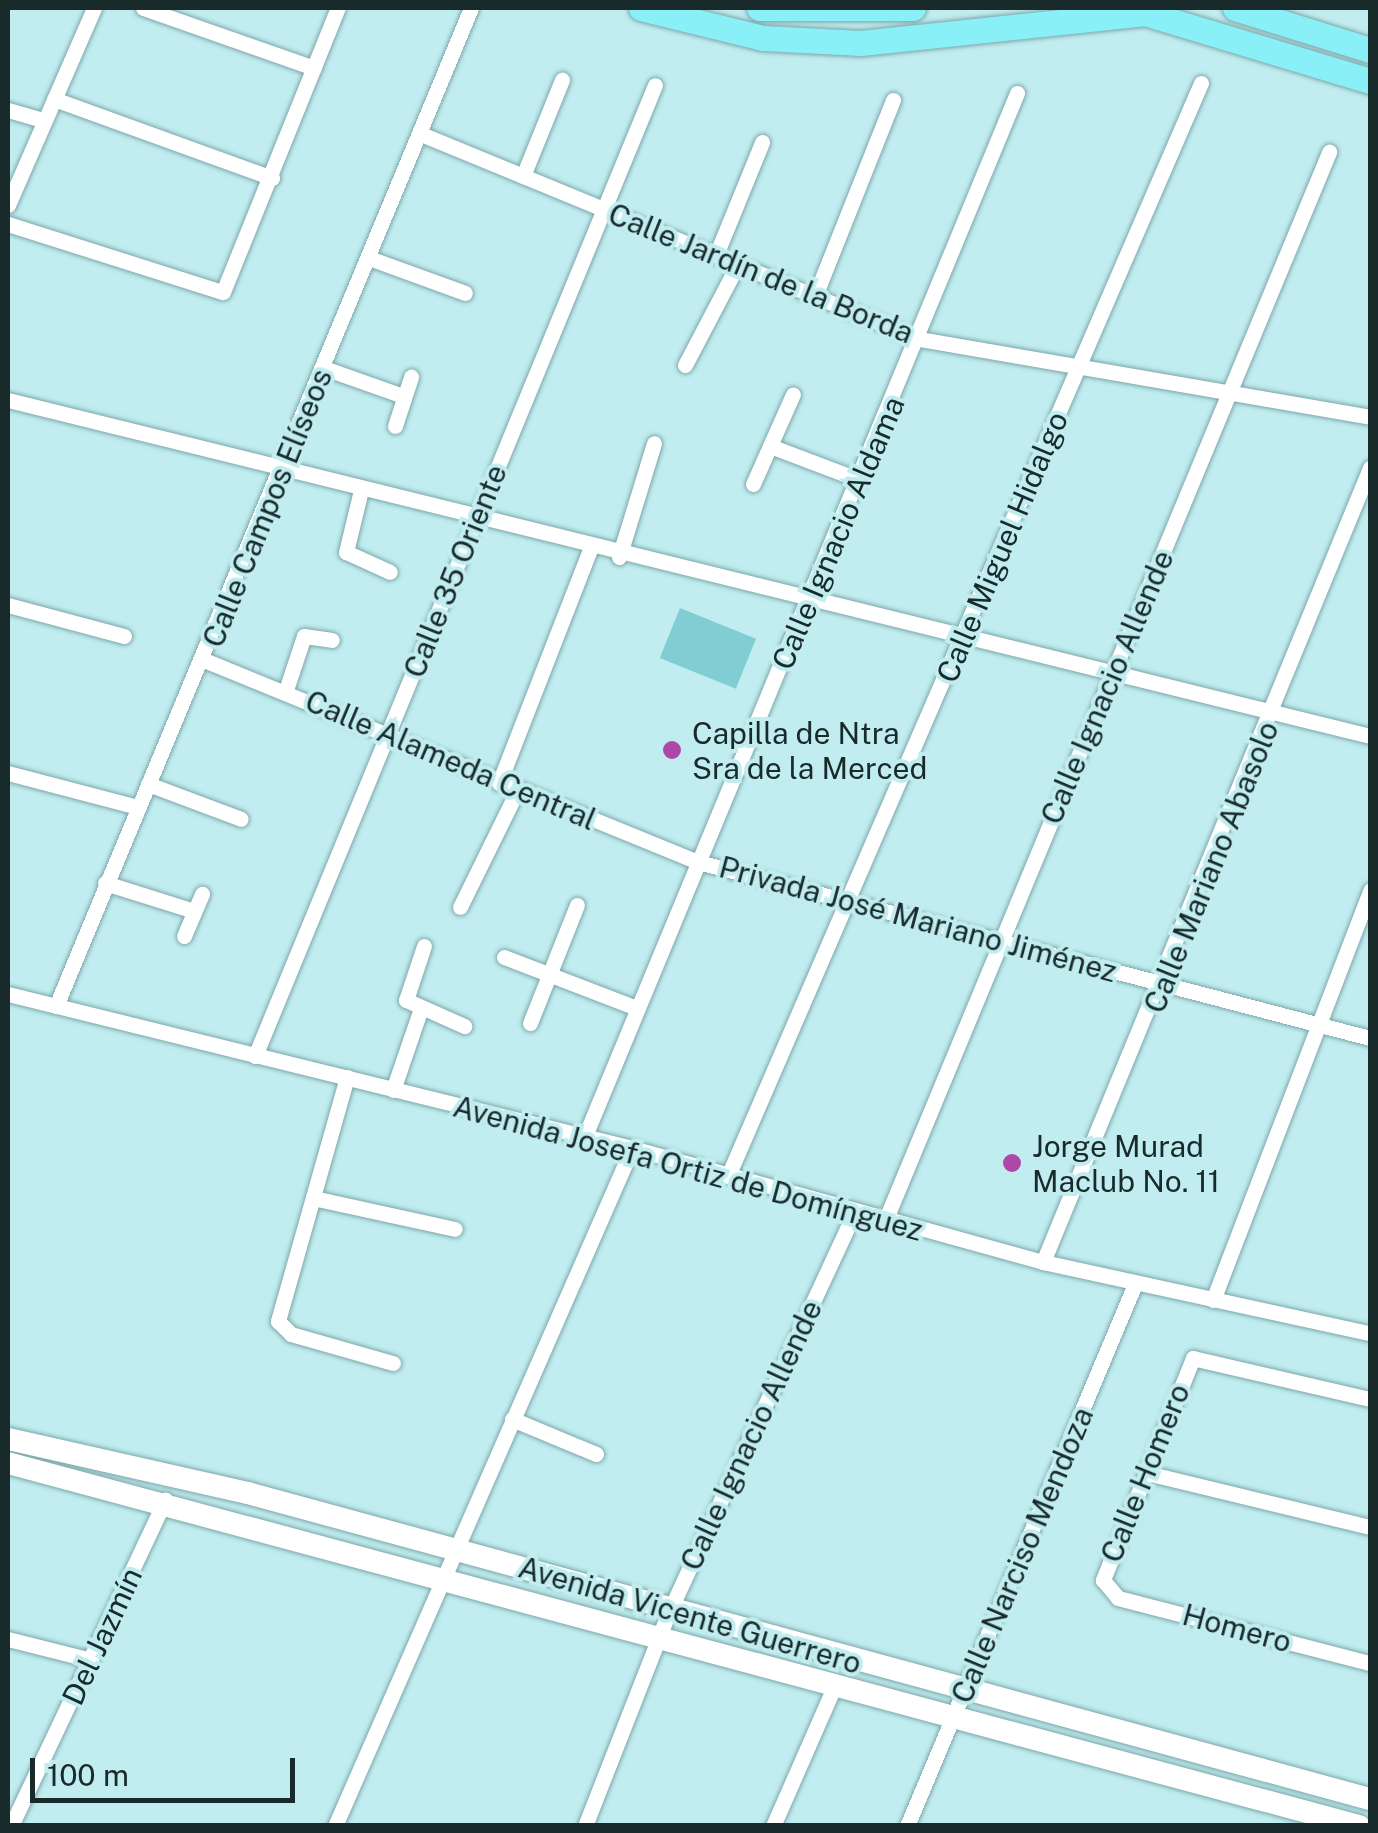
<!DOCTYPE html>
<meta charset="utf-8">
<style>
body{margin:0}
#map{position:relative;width:1378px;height:1833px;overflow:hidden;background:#c1edf0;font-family:"Public Sans",sans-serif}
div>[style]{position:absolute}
.green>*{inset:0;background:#81cdd3;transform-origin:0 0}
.roads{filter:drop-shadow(0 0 2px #7da7aa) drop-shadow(0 0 2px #7da7aa)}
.street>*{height:15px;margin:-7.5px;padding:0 7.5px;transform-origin:7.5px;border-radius:7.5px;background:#fff}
.secondary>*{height:22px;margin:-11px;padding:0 11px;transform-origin:11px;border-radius:11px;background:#fff}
.primary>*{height:25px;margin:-12.5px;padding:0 12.5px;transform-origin:12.5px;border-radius:12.5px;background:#8af0f7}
.dots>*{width:28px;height:28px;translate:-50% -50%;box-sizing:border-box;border:5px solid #c1edf0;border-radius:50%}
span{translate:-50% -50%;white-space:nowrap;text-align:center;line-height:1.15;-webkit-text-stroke:8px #c1edf0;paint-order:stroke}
.street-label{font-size:30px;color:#192a2b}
.poi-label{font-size:30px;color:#192a2b}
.left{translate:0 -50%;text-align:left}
.frame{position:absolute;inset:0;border:10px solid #192a2b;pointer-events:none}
.scale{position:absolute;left:30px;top:1758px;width:265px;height:45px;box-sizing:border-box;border:5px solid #192a2b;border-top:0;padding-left:12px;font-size:30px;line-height:35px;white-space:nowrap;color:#192a2b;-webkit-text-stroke:8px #c1edf0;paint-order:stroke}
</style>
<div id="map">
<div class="green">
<i style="left:680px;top:608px;width:82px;height:54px;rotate:22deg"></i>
</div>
<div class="roads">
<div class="street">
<i style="left:143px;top:8px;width:181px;rotate:19.3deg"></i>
<i style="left:54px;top:99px;width:232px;rotate:19.9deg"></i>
<i style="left:8px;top:110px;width:37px;rotate:16deg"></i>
<i style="left:421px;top:134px;width:539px;rotate:22.37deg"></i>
<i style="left:919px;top:339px;width:458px;rotate:9.8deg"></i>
<i style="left:523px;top:176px;width:104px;rotate:-67.9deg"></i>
<i style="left:8px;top:205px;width:215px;rotate:-66.4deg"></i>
<i style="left:8px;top:224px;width:225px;rotate:17.6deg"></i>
<i style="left:223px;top:292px;width:306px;rotate:-68deg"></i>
<i style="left:716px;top:255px;width:122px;rotate:-67.8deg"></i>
<i style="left:369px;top:258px;width:102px;rotate:20deg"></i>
<i style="left:815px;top:296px;width:211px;rotate:-68.3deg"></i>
<i style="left:685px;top:365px;width:114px;rotate:-62.3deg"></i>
<i style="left:324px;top:368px;width:84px;rotate:19.5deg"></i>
<i style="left:8px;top:400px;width:1403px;rotate:13.86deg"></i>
<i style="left:395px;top:426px;width:52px;rotate:-71.9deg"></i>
<i style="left:770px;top:446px;width:96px;rotate:20.7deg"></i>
<i style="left:753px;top:484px;width:98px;rotate:-66deg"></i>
<i style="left:361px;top:490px;width:64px;rotate:103.6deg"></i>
<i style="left:346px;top:552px;width:48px;rotate:24.4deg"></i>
<i style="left:619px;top:557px;width:119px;rotate:-72.9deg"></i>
<i style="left:8px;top:605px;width:120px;rotate:15deg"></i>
<i style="left:204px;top:660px;width:534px;rotate:22.24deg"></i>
<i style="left:698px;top:862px;width:695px;rotate:14.68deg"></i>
<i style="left:286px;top:690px;width:57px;rotate:-71.6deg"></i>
<i style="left:304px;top:636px;width:28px;rotate:8deg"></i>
<i style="left:8px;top:773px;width:134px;rotate:14.7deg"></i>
<i style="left:499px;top:783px;width:250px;rotate:-68.7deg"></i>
<i style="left:148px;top:784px;width:99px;rotate:20.6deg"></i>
<i style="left:105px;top:883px;width:93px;rotate:17.5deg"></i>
<i style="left:460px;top:907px;width:129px;rotate:-63.8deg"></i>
<i style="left:184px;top:936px;width:46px;rotate:-66.8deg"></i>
<i style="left:424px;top:946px;width:57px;rotate:108.4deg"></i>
<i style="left:406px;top:1000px;width:64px;rotate:24.1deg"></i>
<i style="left:504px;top:957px;width:142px;rotate:21deg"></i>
<i style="left:8px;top:994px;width:643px;rotate:13.86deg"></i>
<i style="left:632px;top:1148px;width:427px;rotate:15.5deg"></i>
<i style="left:1043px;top:1262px;width:335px;rotate:12.3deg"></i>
<i style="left:56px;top:1006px;width:1081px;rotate:-67.42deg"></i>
<i style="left:530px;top:1023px;width:127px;rotate:-68.3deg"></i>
<i style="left:255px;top:1056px;width:1050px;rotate:-67.61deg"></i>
<i style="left:347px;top:1077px;width:254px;rotate:105.8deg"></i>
<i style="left:278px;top:1321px;width:18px;rotate:45deg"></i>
<i style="left:291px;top:1334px;width:106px;rotate:15.9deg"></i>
<i style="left:393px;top:1090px;width:87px;rotate:-71.1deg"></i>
<i style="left:585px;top:1136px;width:1129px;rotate:-67.5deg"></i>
<i style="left:728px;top:1176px;width:1191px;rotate:-66.6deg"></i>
<i style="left:313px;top:1198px;width:145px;rotate:12.3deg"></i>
<i style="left:885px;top:1221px;width:1158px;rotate:-67.44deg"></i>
<i style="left:1043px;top:1262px;width:859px;rotate:-67.62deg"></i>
<i style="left:1213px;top:1300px;width:439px;rotate:-69deg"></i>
<i style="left:1370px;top:1399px;width:182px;rotate:-167deg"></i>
<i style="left:1193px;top:1358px;width:240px;rotate:112.1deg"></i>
<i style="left:1103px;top:1580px;width:23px;rotate:50deg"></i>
<i style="left:1118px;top:1598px;width:260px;rotate:14.5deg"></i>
<i style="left:512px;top:1419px;width:91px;rotate:22.6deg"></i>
<i style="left:1151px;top:1474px;width:225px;rotate:13.6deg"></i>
<i style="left:8px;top:1639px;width:86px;rotate:14.2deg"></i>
<i style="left:11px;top:1826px;width:361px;rotate:-64.7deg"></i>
<i style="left:335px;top:1826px;width:740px;rotate:-66.34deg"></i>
<i style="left:585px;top:1826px;width:230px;rotate:-68.6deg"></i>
<i style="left:669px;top:1612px;width:440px;rotate:-65.1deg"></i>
<i style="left:773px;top:1826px;width:152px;rotate:-66.3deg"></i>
<i style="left:907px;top:1826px;width:588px;rotate:-67.19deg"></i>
</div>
<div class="secondary">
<i style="left:8px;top:1439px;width:246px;rotate:12.7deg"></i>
<i style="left:248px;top:1493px;width:1163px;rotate:15.26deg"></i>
<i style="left:8px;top:1463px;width:1399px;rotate:15.04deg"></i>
</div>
<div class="primary">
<i style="left:641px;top:8px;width:126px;rotate:13.8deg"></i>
<i style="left:763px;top:38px;width:98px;rotate:2.9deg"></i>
<i style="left:861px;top:43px;width:286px;rotate:-6deg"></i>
<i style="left:1145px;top:13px;width:235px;rotate:16.8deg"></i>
<i style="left:759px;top:8px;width:154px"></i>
<i style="left:1235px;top:8px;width:141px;rotate:17.3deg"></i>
</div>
</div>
<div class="dots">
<i style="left:672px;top:750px;background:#ae47aa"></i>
<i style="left:1012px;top:1163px;background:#ae47aa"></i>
</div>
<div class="street-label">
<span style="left:761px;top:273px;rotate:22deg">Calle Jardín de la Borda</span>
<span style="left:267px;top:508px;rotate:-68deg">Calle Campos Elíseos</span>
<span style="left:838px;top:533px;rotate:-67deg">Calle Ignacio Aldama</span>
<span style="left:1002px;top:547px;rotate:-67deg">Calle Miguel Hidalgo</span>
<span style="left:455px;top:571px;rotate:-68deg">Calle 35 Oriente</span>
<span style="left:1107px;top:687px;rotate:-67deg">Calle Ignacio Allende</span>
<span style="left:451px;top:760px;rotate:23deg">Calle Alameda Central</span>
<span style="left:1211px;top:867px;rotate:-68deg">Calle Mariano Abasolo</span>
<span style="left:918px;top:919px;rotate:15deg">Privada José Mariano Jiménez</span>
<span style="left:688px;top:1168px;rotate:15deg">Avenida Josefa Ortiz de Domínguez</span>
<span style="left:751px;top:1435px;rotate:-65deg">Calle Ignacio Allende</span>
<span style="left:1145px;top:1473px;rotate:-68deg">Calle Homero</span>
<span style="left:1022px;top:1555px;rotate:-67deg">Calle Narciso Mendoza</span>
<span style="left:690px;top:1615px;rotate:16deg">Avenida Vicente Guerrero</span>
<span style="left:1237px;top:1628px;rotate:15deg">Homero</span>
<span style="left:102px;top:1636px;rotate:-65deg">Del Jazmín</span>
</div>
<div class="poi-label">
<span class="left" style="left:692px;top:750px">Capilla de Ntra<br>Sra de la Merced</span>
<span class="left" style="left:1032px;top:1163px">Jorge Murad<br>Maclub No. 11</span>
</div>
<div class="frame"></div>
<div class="scale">100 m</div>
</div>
